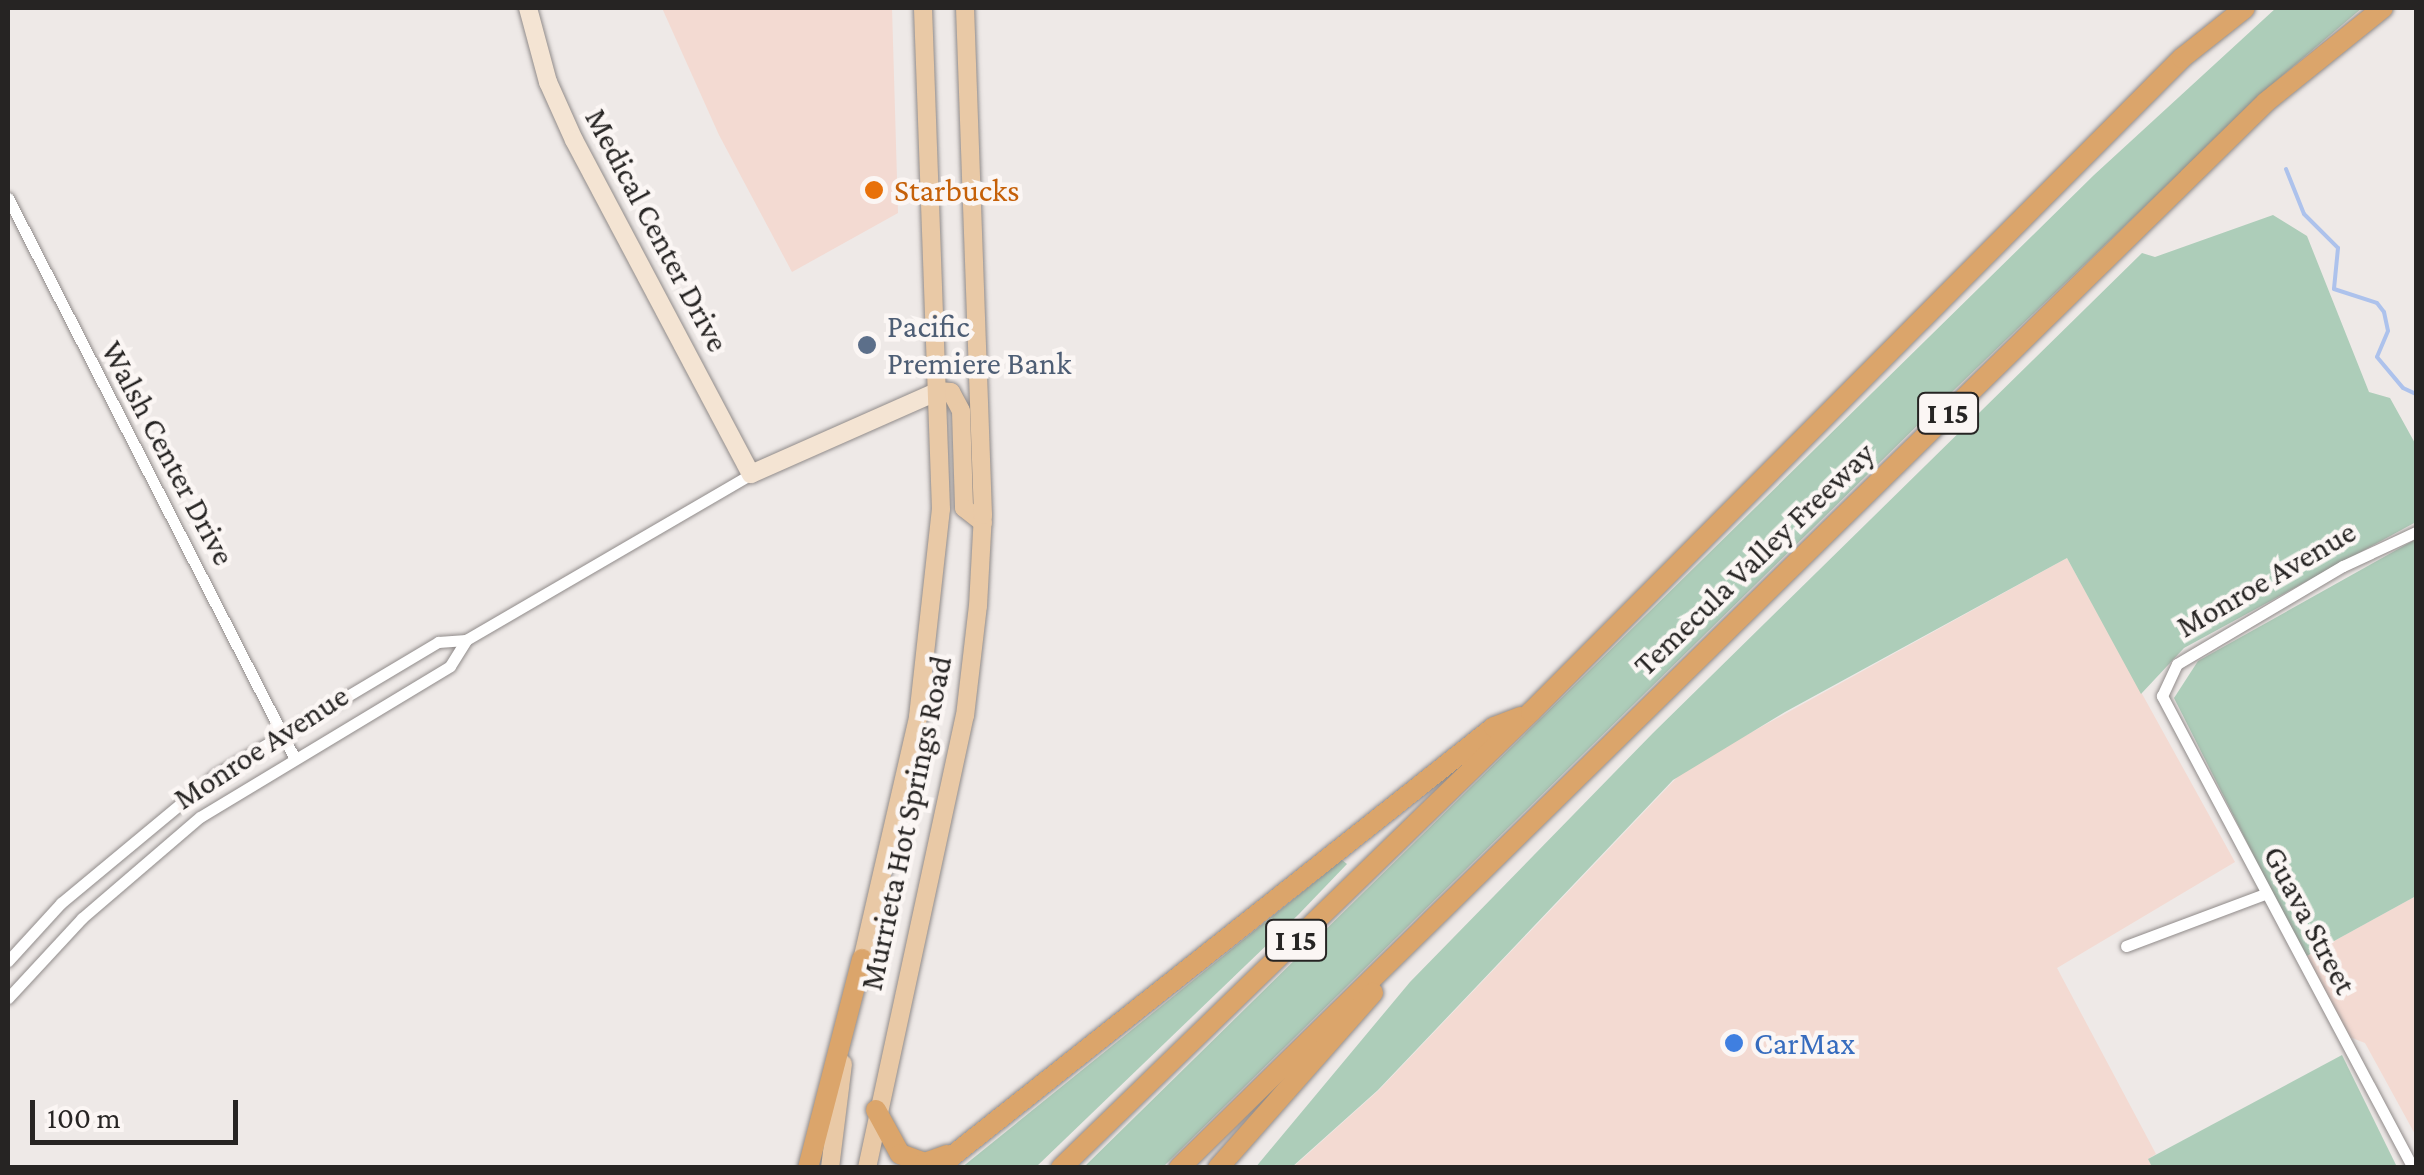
<!DOCTYPE html>
<style>
body{margin:0}
#map{position:relative;width:2424px;height:1175px;overflow:hidden;background:#eee9e7;font-family:"Crimson Pro",serif}
div>[style]{position:absolute}
.commercial>*{inset:0;background:#f3dad2}
.green>*{inset:0;background:#adcdb9}
.stream>*{height:4px;margin:-2px;padding:0 2px;transform-origin:2px;border-radius:2px;background:#adc2ec}
.roads{filter:drop-shadow(0 0 2px #908b8a) drop-shadow(0 0 2px #908b8a)}
.street>*{height:11px;margin:-5.5px;padding:0 5.5px;transform-origin:5.5px;border-radius:5.5px;background:#fff}
.secondary>*{height:18px;margin:-9px;padding:0 9px;transform-origin:9px;border-radius:9px;background:#f4e4d3}
.primary>*{height:18px;margin:-9px;padding:0 9px;transform-origin:9px;border-radius:9px;background:#e9c9a6}
.highway>*{height:20px;margin:-10px;padding:0 10px;transform-origin:10px;border-radius:10px;background:#dba56b}
.dots>*{width:28px;height:28px;translate:-50% -50%;box-sizing:border-box;border:5px solid #fbf6f4;border-radius:50%}
span{translate:-50% -50%;white-space:nowrap;text-align:center;line-height:1.15;-webkit-text-stroke:9px #fbf6f4;paint-order:stroke}
.shield-label span{padding:2px 8px;background:#fbf6f4;border:2px solid;border-radius:8px;-webkit-text-stroke-width:0}
.shield-label{font-size:30px;color:#262423;font-weight:700}
.food-label{font-size:32px;color:#c56008}
.left{translate:0 -50%;text-align:left}
.street-label{font-size:32px;color:#262423}
.service-label{font-size:32px;color:#4e5e75}
.shop-label{font-size:32px;color:#366cbe}
.frame{position:absolute;inset:0;border:10px solid #262423;pointer-events:none}
.scale{position:absolute;left:30px;top:1100px;width:208px;height:45px;box-sizing:border-box;border:5px solid #262423;border-top:0;padding-left:12px;font-size:30px;line-height:35px;white-space:nowrap;color:#262423;-webkit-text-stroke:8px #fbf6f4;paint-order:stroke}
</style>
<div id="map">
<div class="commercial">
<i style="clip-path:polygon(662px 8px,892px 8px,898px 213px,792px 272px,719px 135px)"></i>
<i style="clip-path:polygon(2067px 558px,2235px 862px,2057px 968px,2156px 1154px,2148px 1159px,2152px 1167px,1292px 1168px,1379px 1090px,1685px 769px)"></i>
<i style="clip-path:polygon(2416px 896px,2416px 1136px,2365px 1043px,2347px 1036px,2305px 957px)"></i>
</div>
<div class="green">
<i style="clip-path:polygon(2276px 8px,2362px 8px,2269px 87px,1925px 418px,1163px 1167px,1083px 1168px,2094px 175px)"></i>
<i style="clip-path:polygon(2273px 215px,2307px 236px,2369px 392px,2390px 398px,2416px 445px,2416px 522px,2184px 648px,2141px 694px,2067px 558px,1785px 712px,1673px 780px,1378px 1090px,1292px 1167px,1255px 1168px,1410px 982px,1653px 733px,2142px 253px,2155px 257px)"></i>
<i style="clip-path:polygon(2416px 539px,2416px 896px,2305px 957px,2174px 698px,2198px 661px)"></i>
<i style="clip-path:polygon(1342px 860px,1347px 864px,1299px 914px,1036px 1167px,961px 1168px)"></i>
<i style="clip-path:polygon(2342px 1055px,2397px 1167px,2152px 1167px,2148px 1159px)"></i>
</div>
<div class="stream">
<i style="left:2286px;top:169px;width:48px;rotate:68.2deg"></i>
<i style="left:2304px;top:214px;width:48px;rotate:45deg"></i>
<i style="left:2338px;top:248px;width:41px;rotate:95.6deg"></i>
<i style="left:2334px;top:289px;width:45px;rotate:18deg"></i>
<i style="left:2377px;top:303px;width:11px;rotate:52deg"></i>
<i style="left:2384px;top:312px;width:19px;rotate:78deg"></i>
<i style="left:2388px;top:331px;width:28px;rotate:113deg"></i>
<i style="left:2377px;top:357px;width:40px;rotate:50deg"></i>
<i style="left:2403px;top:388px;width:14px;rotate:25deg"></i>
<i style="left:2416px;top:423px;width:12px;rotate:90deg"></i>
</div>
<div class="roads">
<div class="street">
<i style="left:8px;top:198px;width:630px;rotate:62.91deg"></i>
<i style="left:2126px;top:946px;width:147px;rotate:-20.6deg"></i>
<i style="left:8px;top:961px;width:79px;rotate:-47.6deg"></i>
<i style="left:61px;top:903px;width:200px;rotate:-39.7deg"></i>
<i style="left:215px;top:775px;width:260px;rotate:-30.8deg"></i>
<i style="left:438px;top:642px;width:28px;rotate:-4deg"></i>
<i style="left:466px;top:640px;width:330px;rotate:-30.2deg"></i>
<i style="left:8px;top:998px;width:109px;rotate:-47.2deg"></i>
<i style="left:82px;top:918px;width:155px;rotate:-40.6deg"></i>
<i style="left:200px;top:817px;width:292px;rotate:-31.1deg"></i>
<i style="left:450px;top:666px;width:31px;rotate:-58deg"></i>
<i style="left:2413px;top:1168px;width:535px;rotate:-118deg"></i>
<i style="left:2162px;top:696px;width:35px;rotate:-65deg"></i>
<i style="left:2177px;top:664px;width:193px;rotate:-30.6deg"></i>
<i style="left:2343px;top:566px;width:81px;rotate:-25deg"></i>
</div>
<div class="secondary">
<i style="left:528px;top:8px;width:77px;rotate:74.9deg"></i>
<i style="left:548px;top:82px;width:64px;rotate:65.9deg"></i>
<i style="left:574px;top:140px;width:378px;rotate:62.1deg"></i>
<i style="left:751px;top:474px;width:205px;rotate:-23.9deg"></i>
</div>
<div class="primary">
<i style="left:938px;top:391px;width:13px;rotate:4deg"></i>
<i style="left:951px;top:392px;width:21px;rotate:62deg"></i>
<i style="left:961px;top:411px;width:97px;rotate:88.2deg"></i>
<i style="left:964px;top:508px;width:24px;rotate:38deg"></i>
<i style="left:860px;top:969px;width:259px;rotate:-77deg"></i>
<i style="left:918px;top:717px;width:209px;rotate:-83.7deg"></i>
<i style="left:941px;top:509px;width:501px;rotate:-92.06deg"></i>
<i style="left:830px;top:1168px;width:105px;rotate:-82.9deg"></i>
<i style="left:867px;top:1168px;width:463px;rotate:-77.8deg"></i>
<i style="left:965px;top:716px;width:111px;rotate:-83.3deg"></i>
<i style="left:978px;top:606px;width:91px;rotate:-86.9deg"></i>
<i style="left:983px;top:515px;width:507px;rotate:-92.03deg"></i>
</div>
<div class="highway">
<i style="left:876px;top:1110px;width:50px;rotate:61.4deg"></i>
<i style="left:900px;top:1154px;width:27px;rotate:20deg"></i>
<i style="left:925px;top:1163px;width:23px;rotate:-20deg"></i>
<i style="left:808px;top:1168px;width:216px;rotate:-75.5deg"></i>
<i style="left:937px;top:1168px;width:710px;rotate:-38.37deg"></i>
<i style="left:1494px;top:727px;width:28px;rotate:-21deg"></i>
<i style="left:1061px;top:1168px;width:655px;rotate:-44.13deg"></i>
<i style="left:1531px;top:712px;width:923px;rotate:-45.13deg"></i>
<i style="left:2182px;top:58px;width:80px;rotate:-38.4deg"></i>
<i style="left:1179px;top:1168px;width:1522px;rotate:-44.44deg"></i>
<i style="left:2266px;top:102px;width:150px;rotate:-38.8deg"></i>
<i style="left:1218px;top:1168px;width:234px;rotate:-48.5deg"></i>
</div>
</div>
<div class="dots">
<i style="left:874px;top:190px;background:#e8710a"></i>
<i style="left:867px;top:345px;background:#5c6f8a"></i>
<i style="left:1734px;top:1043px;background:#3f7fe0"></i>
</div>
<div class="shield-label">
<span style="left:1948px;top:413px">I 15</span>
<span style="left:1296px;top:940px">I 15</span>
</div>
<div class="food-label">
<span class="left" style="left:894px;top:190px">Starbucks</span>
</div>
<div class="street-label">
<span style="left:657px;top:230px;rotate:62deg">Medical Center Drive</span>
<span style="left:168px;top:453px;rotate:62deg">Walsh Center Drive</span>
<span style="left:1754px;top:559px;rotate:-44deg">Temecula Valley Freeway</span>
<span style="left:2266px;top:579px;rotate:-30deg">Monroe Avenue</span>
<span style="left:261px;top:747px;rotate:-33deg">Monroe Avenue</span>
<span style="left:906px;top:823px;rotate:-78deg">Murrieta Hot Springs Road</span>
<span style="left:2310px;top:920px;rotate:62deg">Guava Street</span>
</div>
<div class="service-label">
<span class="left" style="left:887px;top:345px">Pacific<br>Premiere Bank</span>
</div>
<div class="shop-label">
<span class="left" style="left:1754px;top:1043px">CarMax</span>
</div>
<div class="frame"></div>
<div class="scale">100 m</div>
</div>
